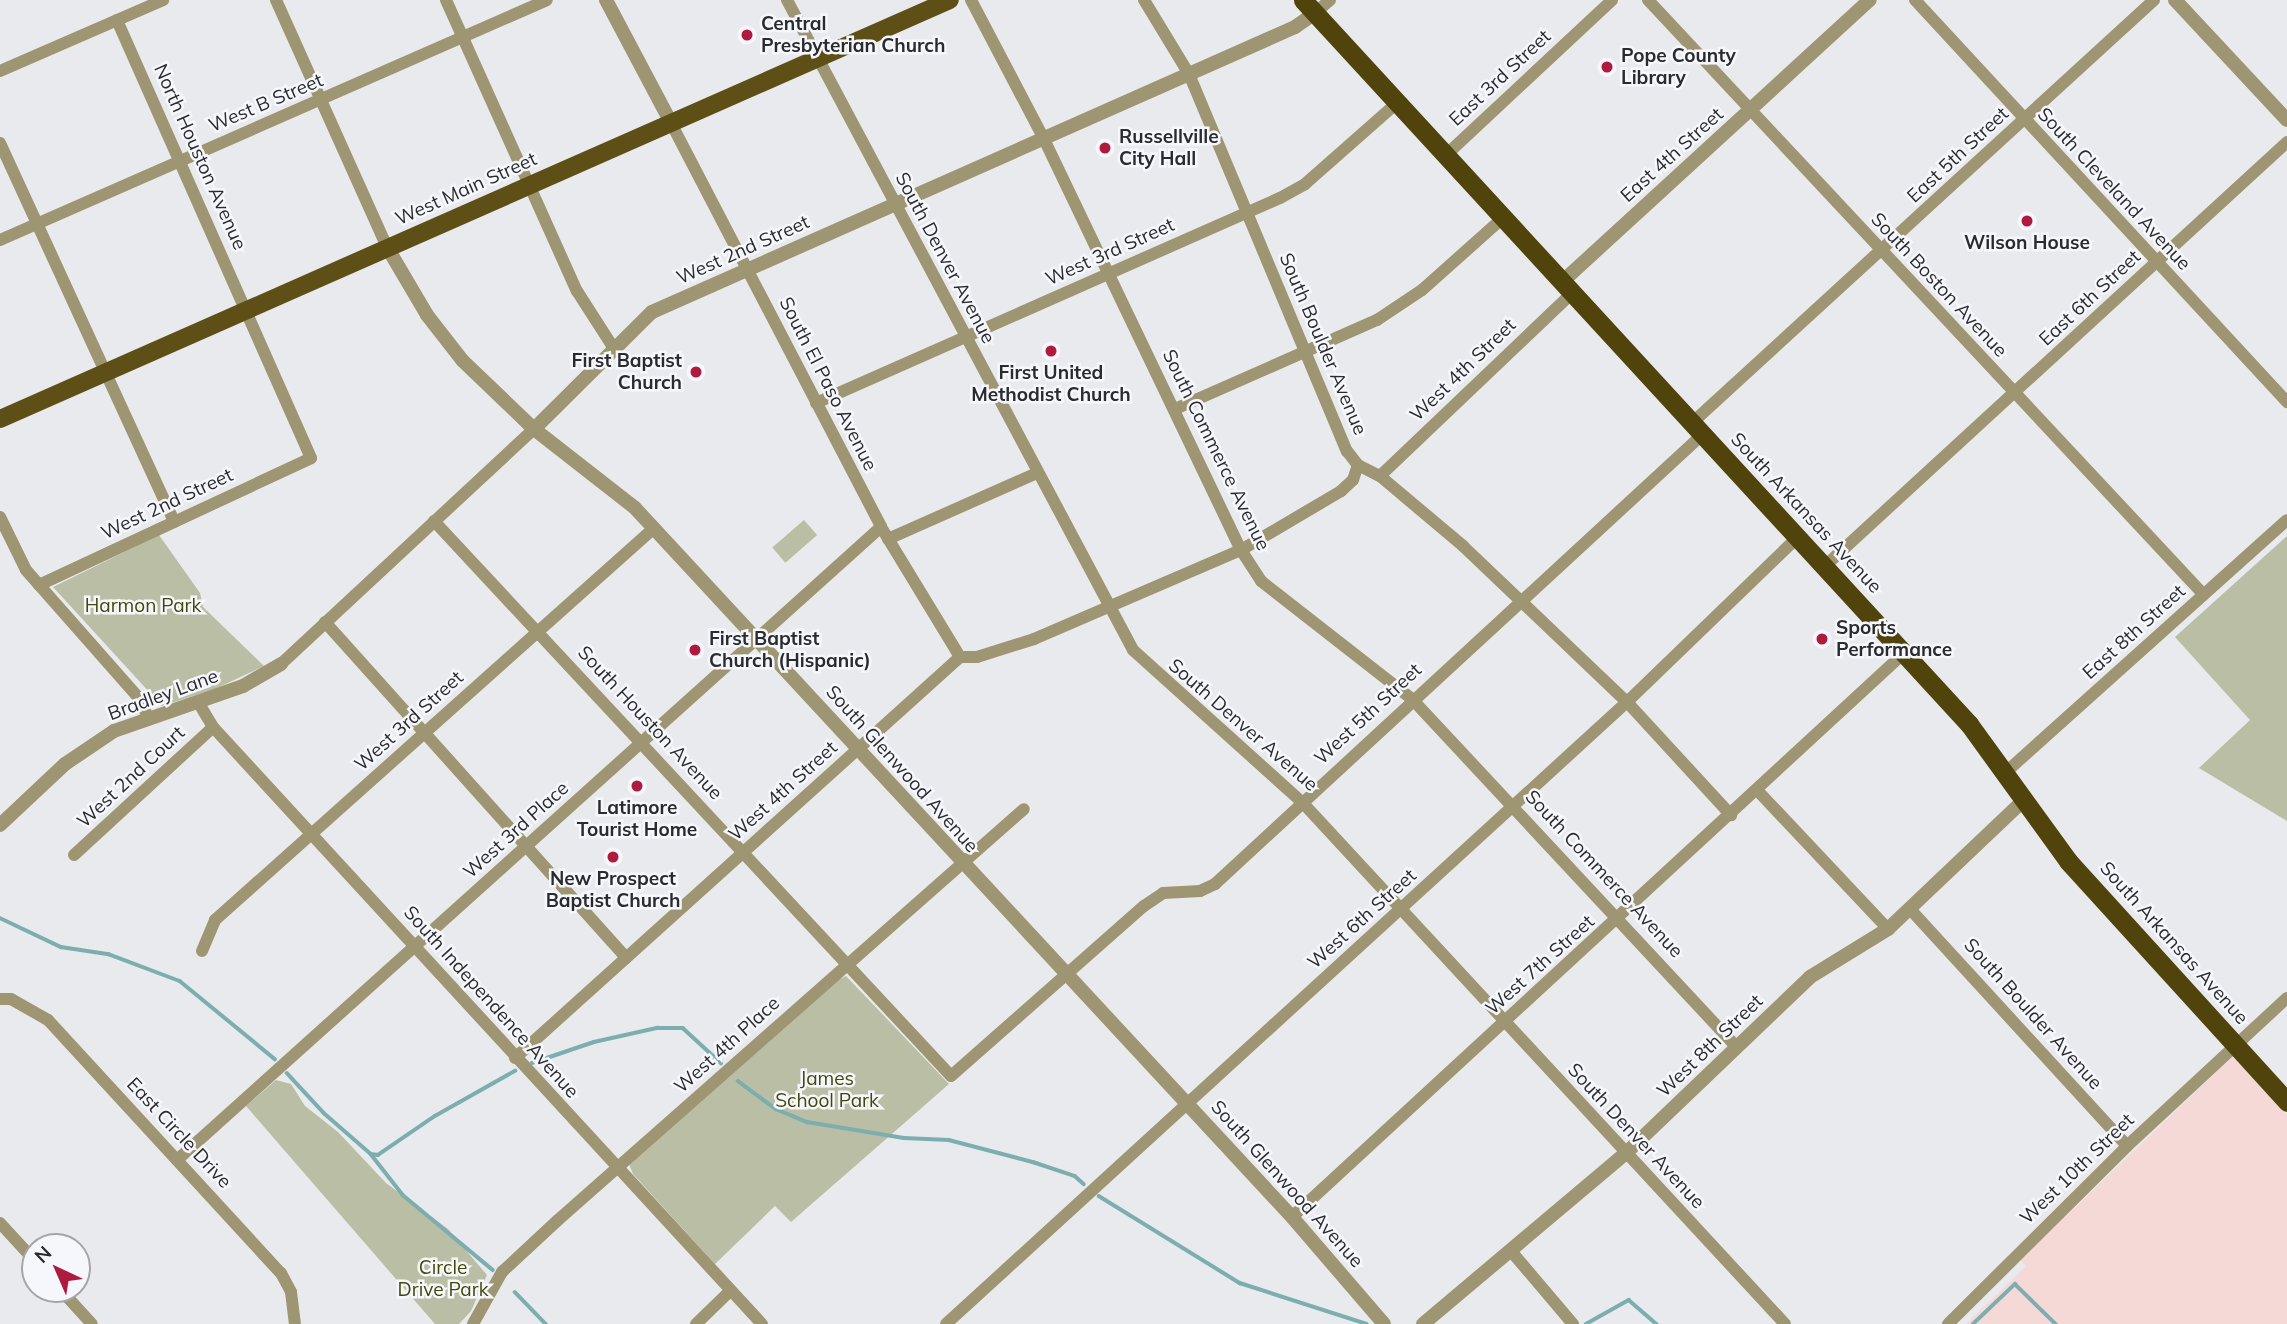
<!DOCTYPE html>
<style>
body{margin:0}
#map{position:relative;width:2287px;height:1324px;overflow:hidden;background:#e9eaee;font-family:Mulish,sans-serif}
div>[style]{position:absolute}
.education>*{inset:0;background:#f4d9d7}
.green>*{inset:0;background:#babea4;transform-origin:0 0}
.stream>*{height:3.5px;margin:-1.75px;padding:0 1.75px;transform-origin:1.75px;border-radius:1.75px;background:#7caeb0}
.minor>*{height:12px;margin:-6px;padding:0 6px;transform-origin:6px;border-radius:6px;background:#9e9572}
.tertiary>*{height:14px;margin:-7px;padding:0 7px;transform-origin:7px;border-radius:7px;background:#9e9572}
.primary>*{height:18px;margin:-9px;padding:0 9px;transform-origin:9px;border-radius:9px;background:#5d4f16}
.trunk>*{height:19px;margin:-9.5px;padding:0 9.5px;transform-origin:9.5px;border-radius:9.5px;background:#50430c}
.dots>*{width:19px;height:19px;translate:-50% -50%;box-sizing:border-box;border:4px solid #f6f7fc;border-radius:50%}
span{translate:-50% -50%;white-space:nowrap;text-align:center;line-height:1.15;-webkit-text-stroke:5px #f6f7fc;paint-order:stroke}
.poi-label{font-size:19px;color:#2a2b2c;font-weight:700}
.left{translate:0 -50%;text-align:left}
.right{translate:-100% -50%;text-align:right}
.street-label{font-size:19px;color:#2a2b2c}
.park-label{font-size:19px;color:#434806}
.north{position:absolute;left:21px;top:1233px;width:70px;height:70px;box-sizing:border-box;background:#f6f7fc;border:2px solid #a4a5a9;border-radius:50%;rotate:316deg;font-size:19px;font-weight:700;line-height:28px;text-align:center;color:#2a2b2c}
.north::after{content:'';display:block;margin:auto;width:24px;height:32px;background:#af1b3e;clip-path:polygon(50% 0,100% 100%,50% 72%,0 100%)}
</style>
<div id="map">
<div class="education">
<i style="clip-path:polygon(2233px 1056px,2287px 1115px,2287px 1324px,1966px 1324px,2026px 1266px,2020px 1260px)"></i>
</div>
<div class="green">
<i style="left:804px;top:520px;width:20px;height:42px;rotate:49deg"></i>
<i style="clip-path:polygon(159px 535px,200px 593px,203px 607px,264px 666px,217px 688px,162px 706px,53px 587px)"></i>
<i style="clip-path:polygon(2287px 536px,2287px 821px,2199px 768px,2250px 720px,2175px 637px)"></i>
<i style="clip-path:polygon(846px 976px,949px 1084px,791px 1222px,775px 1206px,715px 1264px,633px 1174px,629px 1164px,836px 981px)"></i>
<i style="clip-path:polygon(276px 1080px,291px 1084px,305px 1106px,338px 1132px,386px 1183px,448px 1229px,487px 1275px,471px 1311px,459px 1324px,435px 1324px,246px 1106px)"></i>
</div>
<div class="stream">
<i style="left:0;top:918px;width:68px;rotate:25.4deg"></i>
<i style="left:61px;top:947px;width:48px;rotate:8.5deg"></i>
<i style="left:108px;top:954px;width:77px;rotate:20.6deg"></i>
<i style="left:180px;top:981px;width:123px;rotate:39.4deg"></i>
<i style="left:532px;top:1063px;width:65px;rotate:-18.7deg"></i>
<i style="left:594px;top:1042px;width:65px;rotate:-12.5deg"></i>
<i style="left:657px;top:1028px;width:26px"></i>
<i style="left:683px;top:1028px;width:52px;rotate:42.6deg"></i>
<i style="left:287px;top:1073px;width:54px;rotate:47.2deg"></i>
<i style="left:324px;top:1113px;width:62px;rotate:41.1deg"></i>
<i style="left:371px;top:1154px;width:7px;rotate:8deg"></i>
<i style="left:378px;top:1155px;width:69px;rotate:-34.4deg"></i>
<i style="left:435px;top:1116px;width:92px;rotate:-29.4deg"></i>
<i style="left:738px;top:1081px;width:47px;rotate:36.4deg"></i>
<i style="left:776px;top:1109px;width:34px;rotate:23deg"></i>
<i style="left:807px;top:1122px;width:98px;rotate:9.4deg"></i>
<i style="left:904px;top:1138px;width:45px;rotate:2.5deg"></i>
<i style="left:949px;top:1140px;width:87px;rotate:14.7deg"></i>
<i style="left:1033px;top:1162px;width:44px;rotate:18.4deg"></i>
<i style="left:1075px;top:1176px;width:12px;rotate:42deg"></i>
<i style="left:371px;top:1154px;width:52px;rotate:52deg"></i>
<i style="left:403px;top:1195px;width:117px;rotate:39.8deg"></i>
<i style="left:1099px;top:1196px;width:166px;rotate:31.7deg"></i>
<i style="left:1240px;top:1283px;width:133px;rotate:17.9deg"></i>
<i style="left:515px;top:1292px;width:45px;rotate:45.9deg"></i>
<i style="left:1586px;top:1324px;width:49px;rotate:-29.2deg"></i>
<i style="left:1629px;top:1300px;width:37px;rotate:41deg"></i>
<i style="left:1973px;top:1324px;width:58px;rotate:-43.6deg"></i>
<i style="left:2015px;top:1284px;width:57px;rotate:44.3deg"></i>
</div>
<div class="minor">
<i style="left:276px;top:0;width:271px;rotate:65.8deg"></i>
<i style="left:446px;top:0;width:319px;rotate:65.8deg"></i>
<i style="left:577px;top:291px;width:67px;rotate:57.3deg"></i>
<i style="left:787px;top:0;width:736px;rotate:61.97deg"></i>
<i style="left:1133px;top:650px;width:227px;rotate:42deg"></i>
<i style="left:1302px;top:802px;width:711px;rotate:47.22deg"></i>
<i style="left:971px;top:0;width:155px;rotate:62.3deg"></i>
<i style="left:1043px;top:137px;width:458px;rotate:64.4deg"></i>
<i style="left:1241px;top:550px;width:37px;rotate:57deg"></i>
<i style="left:1261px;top:581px;width:192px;rotate:38deg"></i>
<i style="left:1412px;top:699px;width:476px;rotate:47deg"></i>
<i style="left:1144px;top:0;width:87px;rotate:58.7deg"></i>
<i style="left:1189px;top:74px;width:409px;rotate:67.3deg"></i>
<i style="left:1347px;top:451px;width:18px;rotate:52deg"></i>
<i style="left:1358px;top:465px;width:25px;rotate:27deg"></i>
<i style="left:1380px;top:476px;width:109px;rotate:40.1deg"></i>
<i style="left:1463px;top:546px;width:226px;rotate:43.6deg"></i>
<i style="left:1627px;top:702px;width:154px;rotate:47.4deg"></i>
<i style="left:1648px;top:0;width:814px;rotate:46.94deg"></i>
<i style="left:1915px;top:0;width:548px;rotate:47.22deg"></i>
<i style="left:1315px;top:13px;width:20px;rotate:-41deg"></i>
<i style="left:0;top:71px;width:178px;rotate:-23.5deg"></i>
<i style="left:671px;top:123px;width:455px;rotate:62.5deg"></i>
<i style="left:881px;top:527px;width:152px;rotate:58.7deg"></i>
<i style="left:0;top:143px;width:417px;rotate:65.3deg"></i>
<i style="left:1446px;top:155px;width:227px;rotate:-43deg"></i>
<i style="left:0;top:240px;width:597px;rotate:-23.69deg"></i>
<i style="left:816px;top:403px;width:507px;rotate:-23.84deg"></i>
<i style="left:1280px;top:198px;width:29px;rotate:-29deg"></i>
<i style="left:1305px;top:184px;width:124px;rotate:-41.4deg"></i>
<i style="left:1175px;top:409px;width:221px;rotate:-23.8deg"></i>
<i style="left:1377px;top:320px;width:54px;rotate:-33.7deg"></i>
<i style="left:1422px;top:290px;width:110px;rotate:-41.7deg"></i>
<i style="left:1693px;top:422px;width:625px;rotate:-42.47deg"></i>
<i style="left:1380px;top:476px;width:267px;rotate:-43.6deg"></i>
<i style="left:0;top:517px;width:59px;rotate:63.9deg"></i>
<i style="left:26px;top:570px;width:169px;rotate:48.6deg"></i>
<i style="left:138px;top:697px;width:22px;rotate:63deg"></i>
<i style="left:434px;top:521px;width:758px;rotate:47.03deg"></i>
<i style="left:951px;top:1076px;width:257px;rotate:-41.4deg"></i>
<i style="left:1144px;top:906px;width:23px;rotate:-34deg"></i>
<i style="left:1163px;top:893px;width:37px;rotate:-3deg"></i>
<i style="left:1200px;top:891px;width:17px;rotate:-25deg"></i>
<i style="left:1215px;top:884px;width:664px;rotate:-42.68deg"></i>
<i style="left:888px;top:539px;width:163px;rotate:-23.9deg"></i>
<i style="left:1825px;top:566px;width:627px;rotate:-42.54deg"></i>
<i style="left:39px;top:585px;width:300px;rotate:-25deg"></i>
<i style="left:311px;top:458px;width:479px;rotate:-113.9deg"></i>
<i style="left:325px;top:622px;width:451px;rotate:48.1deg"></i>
<i style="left:281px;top:664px;width:345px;rotate:-42.9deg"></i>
<i style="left:198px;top:702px;width:29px;rotate:59deg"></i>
<i style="left:213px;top:727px;width:811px;rotate:47.4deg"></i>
<i style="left:2006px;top:772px;width:377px;rotate:-41.9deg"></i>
<i style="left:1757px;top:790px;width:191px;rotate:46.7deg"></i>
<i style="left:74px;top:855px;width:189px;rotate:-42.6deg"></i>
<i style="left:1910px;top:909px;width:321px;rotate:47.5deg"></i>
<i style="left:202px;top:951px;width:34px;rotate:-67deg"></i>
<i style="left:215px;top:920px;width:589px;rotate:-41.76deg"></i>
<i style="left:0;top:999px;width:11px"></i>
<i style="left:11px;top:999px;width:43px;rotate:29.6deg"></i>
<i style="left:48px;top:1020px;width:344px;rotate:47.4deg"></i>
<i style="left:281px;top:1273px;width:21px;rotate:62deg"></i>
<i style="left:291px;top:1292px;width:32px;rotate:83deg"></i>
<i style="left:515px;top:1058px;width:599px;rotate:-42.02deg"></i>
<i style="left:960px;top:657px;width:17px"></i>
<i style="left:977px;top:657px;width:60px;rotate:-17.5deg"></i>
<i style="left:1034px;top:639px;width:225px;rotate:-23.3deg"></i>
<i style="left:1241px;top:550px;width:116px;rotate:-30.5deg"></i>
<i style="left:1341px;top:491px;width:16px;rotate:-43deg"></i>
<i style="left:1353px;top:480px;width:16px;rotate:-72deg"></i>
<i style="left:177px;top:1160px;width:947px;rotate:-41.96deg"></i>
<i style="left:1292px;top:1217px;width:832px;rotate:-42.66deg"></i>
<i style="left:0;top:1223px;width:52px;rotate:47.4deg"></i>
<i style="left:1511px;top:1251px;width:96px;rotate:49.7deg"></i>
<i style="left:60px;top:1289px;width:47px;rotate:47.6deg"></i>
<i style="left:473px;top:1324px;width:60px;rotate:-60.9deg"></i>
<i style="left:502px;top:1272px;width:76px;rotate:-42.9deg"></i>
<i style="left:558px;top:1220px;width:621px;rotate:-41.41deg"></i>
<i style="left:696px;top:1324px;width:47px;rotate:-44.1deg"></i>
<i style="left:946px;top:1324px;width:922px;rotate:-42.41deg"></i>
<i style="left:1627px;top:702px;width:238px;rotate:-44deg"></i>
<i style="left:1948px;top:1324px;width:252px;rotate:-44.8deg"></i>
<i style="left:2127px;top:1146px;width:218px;rotate:-42.8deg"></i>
</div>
<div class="tertiary">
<i style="left:606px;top:0;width:139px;rotate:62.1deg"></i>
<i style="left:2175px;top:0;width:164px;rotate:47deg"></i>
<i style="left:387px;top:247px;width:79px;rotate:59.5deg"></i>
<i style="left:427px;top:315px;width:58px;rotate:52deg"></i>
<i style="left:463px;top:361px;width:98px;rotate:43.8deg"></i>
<i style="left:534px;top:429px;width:128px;rotate:38deg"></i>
<i style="left:635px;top:508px;width:967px;rotate:47.18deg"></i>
<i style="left:1292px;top:1217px;width:141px;rotate:49.3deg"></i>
<i style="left:1563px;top:281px;width:416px;rotate:-42.5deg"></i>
<i style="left:534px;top:429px;width:166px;rotate:-44.8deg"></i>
<i style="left:652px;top:312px;width:703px;rotate:-23.9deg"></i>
<i style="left:1295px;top:27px;width:24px;rotate:-35deg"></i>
<i style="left:0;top:825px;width:89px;rotate:-43.2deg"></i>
<i style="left:65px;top:764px;width:59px;rotate:-34deg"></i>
<i style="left:114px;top:731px;width:137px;rotate:-19.2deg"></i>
<i style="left:243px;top:686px;width:44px;rotate:-30.1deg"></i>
<i style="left:1423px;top:1324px;width:264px;rotate:-40.1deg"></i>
<i style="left:1625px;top:1154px;width:256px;rotate:-43.7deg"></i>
<i style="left:1810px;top:977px;width:92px;rotate:-31.6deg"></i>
<i style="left:1888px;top:929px;width:187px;rotate:-43.5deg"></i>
</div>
<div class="primary">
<i style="left:0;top:419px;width:1038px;rotate:-23.8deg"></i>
</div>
<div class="trunk">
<i style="left:1303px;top:0;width:984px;rotate:47.39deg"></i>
<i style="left:1969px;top:724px;width:169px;rotate:54.1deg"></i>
<i style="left:2068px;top:861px;width:326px;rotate:47.7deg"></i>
</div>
<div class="dots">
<i style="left:747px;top:35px;background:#af1b3e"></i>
<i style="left:1607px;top:67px;background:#af1b3e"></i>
<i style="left:1105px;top:148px;background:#af1b3e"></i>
<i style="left:2027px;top:221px;background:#af1b3e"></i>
<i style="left:1051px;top:351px;background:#af1b3e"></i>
<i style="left:696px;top:372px;background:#af1b3e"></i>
<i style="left:1822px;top:639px;background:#af1b3e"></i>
<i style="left:695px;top:650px;background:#af1b3e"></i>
<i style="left:637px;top:786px;background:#af1b3e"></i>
<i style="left:613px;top:857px;background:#af1b3e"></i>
</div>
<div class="poi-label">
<span class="left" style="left:761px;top:35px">Central<br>Presbyterian Church</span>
<span class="left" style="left:1621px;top:67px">Pope County<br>Library</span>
<span class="left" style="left:1119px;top:148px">Russellville<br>City Hall</span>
<span style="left:2027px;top:243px">Wilson House</span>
<span class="right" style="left:682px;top:372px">First Baptist<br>Church</span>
<span style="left:1051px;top:384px">First United<br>Methodist Church</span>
<span class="left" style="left:1836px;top:639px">Sports<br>Performance</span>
<span class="left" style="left:709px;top:650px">First Baptist<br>Church (Hispanic)</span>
<span style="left:637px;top:819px">Latimore<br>Tourist Home</span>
<span style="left:613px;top:890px">New Prospect<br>Baptist Church</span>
</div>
<div class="street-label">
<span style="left:1500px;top:78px;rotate:-43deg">East 3rd Street</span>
<span style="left:266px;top:103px;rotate:-23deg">West B Street</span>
<span style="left:1672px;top:155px;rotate:-42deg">East 4th Street</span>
<span style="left:1958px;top:155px;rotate:-43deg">East 5th Street</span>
<span style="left:200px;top:157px;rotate:66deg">North Houston Avenue</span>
<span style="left:466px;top:189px;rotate:-24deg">West Main Street</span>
<span style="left:2114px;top:189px;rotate:47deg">South Cleveland Avenue</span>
<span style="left:743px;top:250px;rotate:-24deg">West 2nd Street</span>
<span style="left:1110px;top:252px;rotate:-24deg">West 3rd Street</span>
<span style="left:945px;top:258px;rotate:62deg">South Denver Avenue</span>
<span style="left:1939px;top:285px;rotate:47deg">South Boston Avenue</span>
<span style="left:2090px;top:298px;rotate:-43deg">East 6th Street</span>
<span style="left:1323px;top:344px;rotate:67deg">South Boulder Avenue</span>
<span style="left:1463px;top:370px;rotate:-44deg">West 4th Street</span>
<span style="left:828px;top:384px;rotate:63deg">South El Paso Avenue</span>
<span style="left:1216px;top:450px;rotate:64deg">South Commerce Avenue</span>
<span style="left:167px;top:504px;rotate:-25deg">West 2nd Street</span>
<span style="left:1806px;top:513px;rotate:47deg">South Arkansas Avenue</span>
<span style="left:2134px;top:632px;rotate:-42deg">East 8th Street</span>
<span style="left:163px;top:695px;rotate:-20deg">Bradley Lane</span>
<span style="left:1368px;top:714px;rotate:-43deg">West 5th Street</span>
<span style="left:409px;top:721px;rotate:-42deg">West 3rd Street</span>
<span style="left:650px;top:723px;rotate:47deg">South Houston Avenue</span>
<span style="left:1243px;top:725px;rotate:41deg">South Denver Avenue</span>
<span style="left:902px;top:769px;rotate:48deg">South Glenwood Avenue</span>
<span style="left:131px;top:777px;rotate:-43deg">West 2nd Court</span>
<span style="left:783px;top:791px;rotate:-42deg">West 4th Street</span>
<span style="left:516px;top:830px;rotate:-42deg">West 3rd Place</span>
<span style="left:1604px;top:874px;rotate:47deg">South Commerce Avenue</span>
<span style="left:1362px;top:919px;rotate:-42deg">West 6th Street</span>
<span style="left:2174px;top:943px;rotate:48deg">South Arkansas Avenue</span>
<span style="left:1540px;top:965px;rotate:-42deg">West 7th Street</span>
<span style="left:491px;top:1002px;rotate:48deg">South Independence Avenue</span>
<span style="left:2033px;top:1014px;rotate:48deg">South Boulder Avenue</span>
<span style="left:727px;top:1045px;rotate:-42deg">West 4th Place</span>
<span style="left:1710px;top:1046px;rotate:-44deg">West 8th Street</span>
<span style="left:179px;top:1133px;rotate:47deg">East Circle Drive</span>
<span style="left:1636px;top:1136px;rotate:47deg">South Denver Avenue</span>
<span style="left:2077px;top:1169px;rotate:-44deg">West 10th Street</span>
<span style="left:1287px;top:1184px;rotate:48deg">South Glenwood Avenue</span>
</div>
<div class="park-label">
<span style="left:143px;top:606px">Harmon Park</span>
<span style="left:827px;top:1090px">James<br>School Park</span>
<span style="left:443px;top:1279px">Circle<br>Drive Park</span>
</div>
<div class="north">N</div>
</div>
